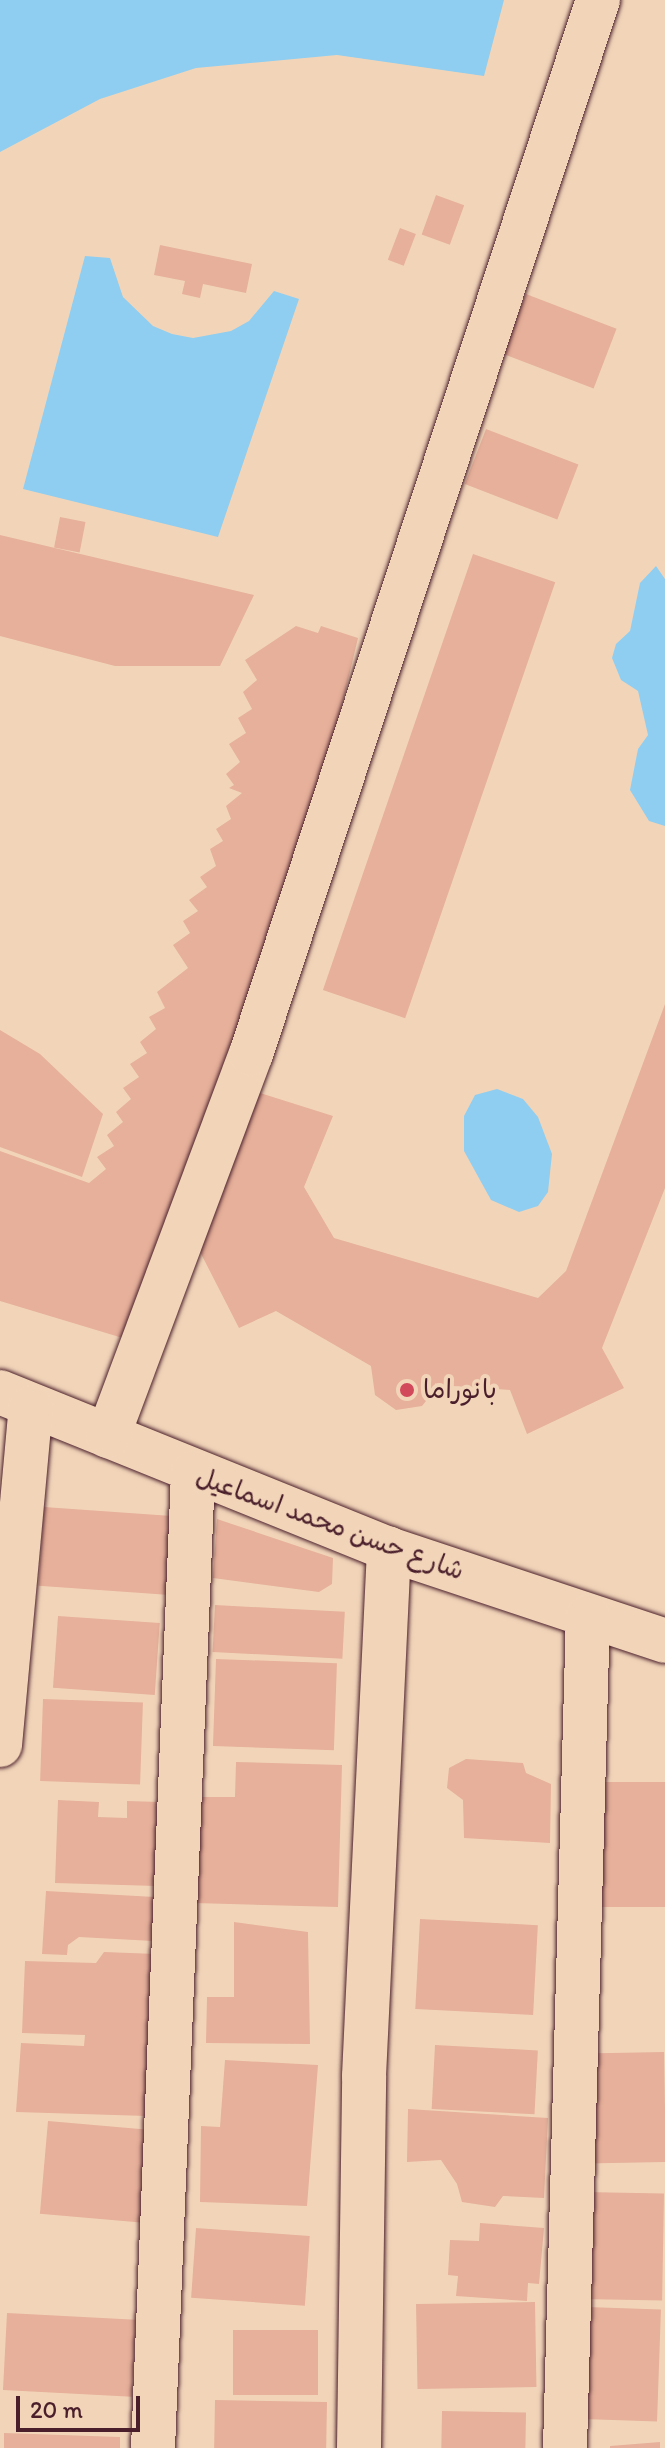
<!DOCTYPE html>
<meta charset="utf-8">
<style>
body{margin:0}
#map{position:relative;width:665px;height:2448px;overflow:hidden;background:#f2d5b9;font-family:Itim,"Playpen Sans Arabic",sans-serif}
div>[style]{position:absolute}
.water>*{inset:0;background:#8fcef0}
.building>*{inset:0;background:#e6b09a;transform-origin:0 0}
.roads{filter:drop-shadow(0 0 2px #4a1f2b) drop-shadow(0 0 2px #4a1f2b)}
.minor>*{height:44px;margin:-22px;padding:0 22px;transform-origin:22px;border-radius:22px;background:#f2d5b9}
.dots>*{width:22px;height:22px;translate:-50% -50%;box-sizing:border-box;border:4px solid #f2d5b9;border-radius:50%}
span{translate:-50% -50%;white-space:nowrap;text-align:center;line-height:1.15;-webkit-text-stroke:8px #f2d5b9;paint-order:stroke}
.poi-label{font-size:26px;color:#4a1f2b}
.left{translate:0 -50%;text-align:left}
.street-label{font-size:26px;color:#4a1f2b}
.scale{position:absolute;left:16px;top:2396px;width:124px;height:36px;box-sizing:border-box;border:4px solid #4a1f2b;border-top:0;padding-left:10px;font-size:24px;line-height:28px;white-space:nowrap;color:#4a1f2b;-webkit-text-stroke:6px #f2d5b9;paint-order:stroke}
</style>
<div id="map">
<div class="water">
<i style="clip-path:polygon(0 0,504px 0,484px 76px,337px 55px,196px 68px,100px 99px,0 152px)"></i>
<i style="clip-path:polygon(85px 256px,110px 258px,123px 297px,153px 326px,172px 334px,193px 338px,231px 331px,249px 321px,274px 291px,299px 299px,218px 537px,23px 489px)"></i>
<i style="clip-path:polygon(656px 566px,665px 579px,665px 826px,649px 821px,630px 790px,638px 749px,648px 735px,638px 691px,621px 680px,612px 658px,616px 644px,630px 631px,640px 583px)"></i>
<i style="clip-path:polygon(497px 1089px,523px 1099px,538px 1117px,552px 1154px,548px 1192px,538px 1206px,519px 1212px,491px 1200px,464px 1151px,464px 1116px,475px 1095px)"></i>
</div>
<div class="building">
<i style="left:436px;top:195px;width:30px;height:42px;rotate:20deg"></i>
<i style="left:400px;top:228px;width:17px;height:34px;rotate:21deg"></i>
<i style="clip-path:polygon(160px 245px,252px 264px,246px 293px,203px 284px,200px 298px,182px 294px,185px 281px,154px 275px)"></i>
<i style="left:526px;top:294px;width:97px;height:64px;rotate:21deg"></i>
<i style="left:486px;top:429px;width:99px;height:59px;rotate:21deg"></i>
<i style="left:60px;top:517px;width:26px;height:31px;rotate:11deg"></i>
<i style="clip-path:polygon(0 535px,55px 548px,254px 595px,220px 666px,115px 666px,0 636px)"></i>
<i style="left:473px;top:554px;width:87px;height:461px;rotate:19deg"></i>
<i style="clip-path:polygon(296px 626px,318px 633px,321px 626px,358px 638px,314px 822px,136px 1342px,0 1301px,0 1151px,89px 1183px,106px 1169px,97px 1157px,114px 1146px,107px 1135px,123px 1122px,116px 1112px,131px 1099px,123px 1088px,139px 1077px,130px 1064px,147px 1053px,140px 1042px,156px 1029px,149px 1017px,165px 1008px,157px 992px,188px 968px,173px 945px,190px 933px,183px 921px,198px 911px,189px 900px,207px 887px,200px 877px,216px 866px,210px 849px,223px 841px,216px 829px,231px 819px,226px 806px,242px 793px,229px 788px,234px 785px,226px 774px,240px 762px,229px 744px,246px 733px,238px 718px,252px 709px,243px 692px,257px 680px,245px 660px)"></i>
<i style="clip-path:polygon(665px 1004px,665px 1188px,602px 1348px,624px 1388px,527px 1434px,510px 1390px,439px 1385px,422px 1406px,396px 1410px,375px 1395px,371px 1366px,276px 1311px,239px 1328px,195px 1242px,257px 1092px,333px 1116px,304px 1187px,334px 1238px,538px 1298px,566px 1271px)"></i>
<i style="clip-path:polygon(0 1030px,40px 1054px,103px 1114px,82px 1177px,0 1147px)"></i>
<i style="left:44px;top:1507px;width:128px;height:79px;rotate:4deg"></i>
<i style="clip-path:polygon(217px 1519px,333px 1558px,332px 1584px,319px 1592px,213px 1578px)"></i>
<i style="left:215px;top:1605px;width:130px;height:47px;rotate:3deg"></i>
<i style="left:58px;top:1616px;width:102px;height:72px;rotate:4deg"></i>
<i style="left:216px;top:1659px;width:121px;height:87px;rotate:2deg"></i>
<i style="left:43px;top:1699px;width:100px;height:82px;rotate:2deg"></i>
<i style="clip-path:polygon(466px 1759px,523px 1763px,526px 1773px,551px 1784px,550px 1843px,464px 1838px,463px 1800px,447px 1788px,449px 1768px)"></i>
<i style="clip-path:polygon(236px 1762px,342px 1765px,338px 1907px,194px 1903px,197px 1797px,235px 1797px)"></i>
<i style="left:665px;top:1782px;width:125px;height:76px;rotate:90deg"></i>
<i style="clip-path:polygon(58px 1800px,99px 1802px,98px 1817px,127px 1818px,127px 1801px,160px 1802px,156px 1886px,55px 1883px)"></i>
<i style="clip-path:polygon(46px 1891px,155px 1897px,153px 1941px,79px 1937px,68px 1945px,67px 1955px,42px 1954px)"></i>
<i style="left:420px;top:1919px;width:118px;height:90px;rotate:3deg"></i>
<i style="clip-path:polygon(234px 1922px,308px 1932px,310px 2044px,206px 2043px,207px 1997px,234px 1997px)"></i>
<i style="clip-path:polygon(104px 1952px,156px 1954px,147px 2116px,16px 2112px,21px 2043px,84px 2046px,85px 2035px,22px 2033px,25px 1961px,96px 1963px)"></i>
<i style="left:435px;top:2045px;width:103px;height:64px;rotate:3deg"></i>
<i style="left:664px;top:2052px;width:110px;height:80px;rotate:89deg"></i>
<i style="clip-path:polygon(225px 2060px,318px 2065px,307px 2206px,200px 2202px,201px 2126px,220px 2127px)"></i>
<i style="clip-path:polygon(408px 2109px,548px 2118px,544px 2198px,503px 2196px,495px 2207px,462px 2202px,457px 2184px,441px 2160px,407px 2162px)"></i>
<i style="left:48px;top:2121px;width:101px;height:93px;rotate:5deg"></i>
<i style="left:584px;top:2192px;width:80px;height:107px;rotate:1deg"></i>
<i style="clip-path:polygon(480px 2223px,544px 2228px,539px 2284px,528px 2283px,527px 2301px,456px 2296px,458px 2276px,448px 2275px,450px 2240px,479px 2241px)"></i>
<i style="left:196px;top:2228px;width:114px;height:70px;rotate:4deg"></i>
<i style="left:535px;top:2302px;width:85px;height:119px;rotate:89deg"></i>
<i style="left:587px;top:2307px;width:74px;height:112px;rotate:2deg"></i>
<i style="left:7px;top:2313px;width:129px;height:77px;rotate:3deg"></i>
<i style="left:233px;top:2330px;width:85px;height:65px"></i>
<i style="left:215px;top:2400px;width:112px;height:48px;rotate:1deg"></i>
<i style="left:442px;top:2411px;width:84px;height:37px;rotate:1deg"></i>
<i style="clip-path:polygon(4px 2433px,120px 2437px,120px 2448px,4px 2448px)"></i>
<i style="clip-path:polygon(660px 2442px,660px 2448px,610px 2448px,610px 2446px)"></i>
</div>
<div class="roads">
<div class="minor">
<i style="left:0;top:1392px;width:419px;rotate:22deg"></i>
<i style="left:389px;top:1549px;width:291px;rotate:18.4deg"></i>
<i style="left:108px;top:1436px;width:408px;rotate:-69.5deg"></i>
<i style="left:251px;top:1054px;width:1110px;rotate:-71.78deg"></i>
<i style="left:0;top:1745px;width:339px;rotate:-84.8deg"></i>
<i style="left:153px;top:2448px;width:976px;rotate:-87.65deg"></i>
<i style="left:359px;top:2448px;width:372px;rotate:-89.2deg"></i>
<i style="left:364px;top:2076px;width:528px;rotate:-87.28deg"></i>
<i style="left:565px;top:2448px;width:832px;rotate:-88.42deg"></i>
</div>
</div>
<div class="dots">
<i style="left:407px;top:1390px;background:#d1495b"></i>
</div>
<div class="poi-label">
<span class="left" style="left:423px;top:1390px">بانوراما</span>
</div>
<div class="street-label">
<span style="left:330px;top:1524px;rotate:20deg">شارع حسن محمد اسماعيل</span>
</div>
<div class="scale">20 m</div>
</div>
